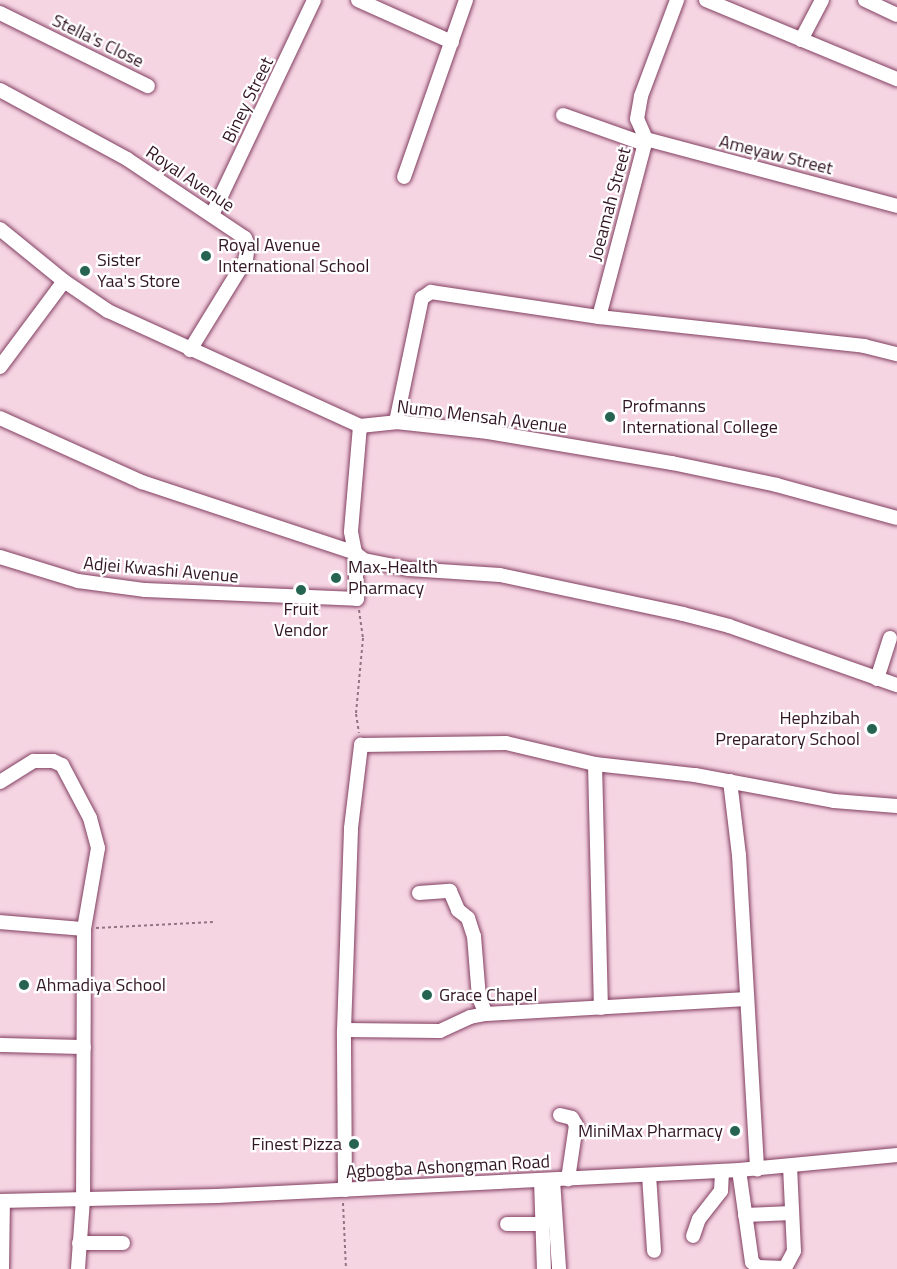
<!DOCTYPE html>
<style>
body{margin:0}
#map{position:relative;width:897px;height:1269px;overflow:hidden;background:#f6d5e3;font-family:"Titillium Web",sans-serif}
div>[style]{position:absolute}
.path>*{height:2px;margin-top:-1px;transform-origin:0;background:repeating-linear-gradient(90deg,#927382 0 3px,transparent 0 6px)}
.roads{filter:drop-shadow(0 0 2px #823e61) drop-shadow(0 0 2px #823e61)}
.minor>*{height:14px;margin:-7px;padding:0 7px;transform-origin:7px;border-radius:7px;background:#fff}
.dots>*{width:16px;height:16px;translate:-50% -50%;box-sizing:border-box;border:3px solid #fff;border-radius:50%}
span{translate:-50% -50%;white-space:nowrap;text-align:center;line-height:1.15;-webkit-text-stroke:4.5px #fff;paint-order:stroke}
.street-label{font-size:18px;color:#331625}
.poi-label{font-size:18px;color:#331625}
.left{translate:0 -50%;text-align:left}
.right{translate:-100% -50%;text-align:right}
</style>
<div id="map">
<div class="path">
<i style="left:359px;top:610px;width:28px;rotate:82deg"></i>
<i style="left:363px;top:638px;width:76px;rotate:95.3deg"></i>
<i style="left:356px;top:714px;width:19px;rotate:81deg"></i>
<i style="left:96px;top:928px;width:117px;rotate:-2.9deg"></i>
<i style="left:343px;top:1203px;width:66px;rotate:87.4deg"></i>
</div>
<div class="roads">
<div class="minor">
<i style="left:358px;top:0;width:103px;rotate:24.1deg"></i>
<i style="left:706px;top:0;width:207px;rotate:22.5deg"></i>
<i style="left:865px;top:0;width:35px;rotate:25deg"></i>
<i style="left:0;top:13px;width:165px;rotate:26.3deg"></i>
<i style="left:801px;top:40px;width:45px;rotate:-62.3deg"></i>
<i style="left:0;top:90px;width:145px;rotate:28.5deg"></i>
<i style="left:127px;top:159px;width:142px;rotate:33.8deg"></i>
<i style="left:245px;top:238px;width:8px;rotate:67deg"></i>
<i style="left:248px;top:245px;width:14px;rotate:98deg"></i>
<i style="left:246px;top:259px;width:107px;rotate:121.6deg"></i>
<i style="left:563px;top:115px;width:87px;rotate:19.5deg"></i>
<i style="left:646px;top:139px;width:260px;rotate:14.9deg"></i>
<i style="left:404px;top:177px;width:188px;rotate:-70.7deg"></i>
<i style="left:212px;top:215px;width:238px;rotate:-64.6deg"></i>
<i style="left:0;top:229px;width:82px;rotate:39.1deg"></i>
<i style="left:64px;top:281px;width:53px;rotate:34.3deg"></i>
<i style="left:108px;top:311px;width:277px;rotate:24.5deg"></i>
<i style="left:360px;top:426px;width:36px;rotate:-6deg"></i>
<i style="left:396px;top:422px;width:93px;rotate:6.2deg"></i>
<i style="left:488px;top:432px;width:187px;rotate:9.6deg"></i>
<i style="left:672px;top:463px;width:107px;rotate:11.8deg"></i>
<i style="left:777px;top:485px;width:124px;rotate:15.4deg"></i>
<i style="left:599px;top:317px;width:184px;rotate:-75.2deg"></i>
<i style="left:646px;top:139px;width:22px;rotate:-114deg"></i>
<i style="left:637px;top:119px;width:23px;rotate:-80deg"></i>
<i style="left:641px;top:96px;width:103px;rotate:-69.4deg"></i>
<i style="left:0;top:367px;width:107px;rotate:-53.3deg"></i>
<i style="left:0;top:418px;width:156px;rotate:24.3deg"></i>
<i style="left:142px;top:482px;width:225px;rotate:18.4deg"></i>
<i style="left:396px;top:422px;width:127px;rotate:-78.2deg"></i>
<i style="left:422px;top:298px;width:11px;rotate:-34deg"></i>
<i style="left:431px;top:292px;width:170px;rotate:8.5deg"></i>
<i style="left:599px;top:317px;width:267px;rotate:6.2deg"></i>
<i style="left:864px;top:346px;width:34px;rotate:14deg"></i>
<i style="left:360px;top:426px;width:106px;rotate:94.9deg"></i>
<i style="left:351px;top:532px;width:21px;rotate:79deg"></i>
<i style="left:355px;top:553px;width:11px;rotate:38deg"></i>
<i style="left:364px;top:560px;width:46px;rotate:11.3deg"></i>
<i style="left:409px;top:569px;width:91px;rotate:3.8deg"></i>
<i style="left:500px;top:575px;width:187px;rotate:12deg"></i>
<i style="left:683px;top:614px;width:48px;rotate:14.6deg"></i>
<i style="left:729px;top:626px;width:178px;rotate:19.4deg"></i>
<i style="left:0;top:557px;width:82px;rotate:17.1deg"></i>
<i style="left:78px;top:581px;width:68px;rotate:7.7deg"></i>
<i style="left:145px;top:590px;width:212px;rotate:2.4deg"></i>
<i style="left:357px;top:599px;width:46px;rotate:-92.5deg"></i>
<i style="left:877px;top:679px;width:43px;rotate:-72.4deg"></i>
<i style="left:595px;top:764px;width:244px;rotate:88.6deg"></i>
<i style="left:730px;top:781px;width:75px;rotate:83.1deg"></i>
<i style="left:739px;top:855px;width:315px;rotate:86.7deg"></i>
<i style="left:0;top:782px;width:40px;rotate:-32deg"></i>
<i style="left:34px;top:761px;width:19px"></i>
<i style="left:53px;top:761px;width:10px;rotate:24deg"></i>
<i style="left:62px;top:765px;width:60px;rotate:62.2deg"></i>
<i style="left:90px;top:818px;width:31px;rotate:75deg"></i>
<i style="left:98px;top:848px;width:82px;rotate:99.8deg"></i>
<i style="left:84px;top:929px;width:270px;rotate:90.2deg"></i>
<i style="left:83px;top:1199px;width:70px;rotate:94.1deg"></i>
<i style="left:419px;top:893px;width:31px;rotate:-4deg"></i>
<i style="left:450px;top:891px;width:21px;rotate:67deg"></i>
<i style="left:458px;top:910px;width:13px;rotate:39deg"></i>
<i style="left:468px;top:918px;width:19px;rotate:72deg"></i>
<i style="left:474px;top:936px;width:62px;rotate:85.4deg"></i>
<i style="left:479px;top:998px;width:17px;rotate:66deg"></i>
<i style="left:0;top:922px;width:84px;rotate:4.8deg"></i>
<i style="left:344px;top:1030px;width:96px;rotate:0.6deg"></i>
<i style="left:440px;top:1031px;width:33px;rotate:-25deg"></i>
<i style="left:470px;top:1017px;width:16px;rotate:-11deg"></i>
<i style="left:486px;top:1014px;width:261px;rotate:-3.3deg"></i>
<i style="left:0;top:1045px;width:84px;rotate:1.4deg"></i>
<i style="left:560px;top:1115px;width:12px;rotate:14deg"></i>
<i style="left:572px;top:1118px;width:8px;rotate:60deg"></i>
<i style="left:576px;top:1125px;width:55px;rotate:98.4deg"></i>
<i style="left:739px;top:1170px;width:93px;rotate:82deg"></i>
<i style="left:752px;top:1262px;width:8px;rotate:40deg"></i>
<i style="left:758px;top:1267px;width:27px;rotate:2deg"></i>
<i style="left:785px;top:1268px;width:19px;rotate:-62deg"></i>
<i style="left:794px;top:1251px;width:85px;rotate:-92.7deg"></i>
<i style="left:649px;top:1175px;width:76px;rotate:86.2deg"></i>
<i style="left:541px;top:1180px;width:89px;rotate:88.1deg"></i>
<i style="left:553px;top:1180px;width:89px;rotate:86.1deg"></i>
<i style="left:345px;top:1190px;width:160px;rotate:-90.4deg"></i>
<i style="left:344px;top:1030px;width:202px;rotate:-88deg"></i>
<i style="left:351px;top:828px;width:84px;rotate:-83.1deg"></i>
<i style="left:361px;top:745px;width:145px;rotate:-0.8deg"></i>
<i style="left:506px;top:743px;width:91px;rotate:13.3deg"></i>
<i style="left:595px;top:764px;width:101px;rotate:6.3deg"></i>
<i style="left:695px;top:775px;width:141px;rotate:10.6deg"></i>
<i style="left:834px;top:801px;width:63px;rotate:4.5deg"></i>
<i style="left:0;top:1201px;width:217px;rotate:-1.3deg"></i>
<i style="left:217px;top:1196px;width:523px;rotate:-2.85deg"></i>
<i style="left:739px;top:1170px;width:159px;rotate:-5.4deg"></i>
<i style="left:745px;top:1215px;width:47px;rotate:-2.4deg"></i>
<i style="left:507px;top:1224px;width:36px"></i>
<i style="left:693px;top:1236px;width:18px;rotate:-71deg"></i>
<i style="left:699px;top:1219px;width:36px;rotate:-52deg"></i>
<i style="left:721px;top:1191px;width:20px;rotate:-87deg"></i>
<i style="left:79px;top:1243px;width:44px"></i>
<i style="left:2px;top:1269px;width:68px;rotate:-89.2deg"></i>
</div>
</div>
<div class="dots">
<i style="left:206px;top:256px;background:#266451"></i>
<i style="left:85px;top:271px;background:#266451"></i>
<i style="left:610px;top:417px;background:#266451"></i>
<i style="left:336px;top:578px;background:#266451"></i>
<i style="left:301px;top:590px;background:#266451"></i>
<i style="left:872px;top:729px;background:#266451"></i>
<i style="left:24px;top:985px;background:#266451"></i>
<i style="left:427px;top:995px;background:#266451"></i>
<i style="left:735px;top:1131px;background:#266451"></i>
<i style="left:354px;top:1144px;background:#266451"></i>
</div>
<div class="street-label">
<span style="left:98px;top:41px;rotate:26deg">Stella's Close</span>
<span style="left:248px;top:100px;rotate:-64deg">Biney Street</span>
<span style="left:776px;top:155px;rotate:14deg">Ameyaw Street</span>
<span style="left:190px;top:179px;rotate:34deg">Royal Avenue</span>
<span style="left:610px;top:204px;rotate:-75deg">Joeamah Street</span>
<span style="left:482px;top:417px;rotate:7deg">Numo Mensah Avenue</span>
<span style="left:161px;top:570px;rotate:5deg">Adjei Kwashi Avenue</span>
<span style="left:448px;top:1167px;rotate:-3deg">Agbogba Ashongman Road</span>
</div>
<div class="poi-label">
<span class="left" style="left:218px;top:256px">Royal Avenue<br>International School</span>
<span class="left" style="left:97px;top:271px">Sister<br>Yaa's Store</span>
<span class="left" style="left:622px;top:417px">Profmanns<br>International College</span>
<span class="left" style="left:348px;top:578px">Max-Health<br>Pharmacy</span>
<span style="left:301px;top:620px">Fruit<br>Vendor</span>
<span class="right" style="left:860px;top:729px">Hephzibah<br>Preparatory School</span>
<span class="left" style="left:36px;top:985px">Ahmadiya School</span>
<span class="left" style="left:439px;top:995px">Grace Chapel</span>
<span class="right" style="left:723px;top:1131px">MiniMax Pharmacy</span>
<span class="right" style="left:342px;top:1144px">Finest Pizza</span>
</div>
</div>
